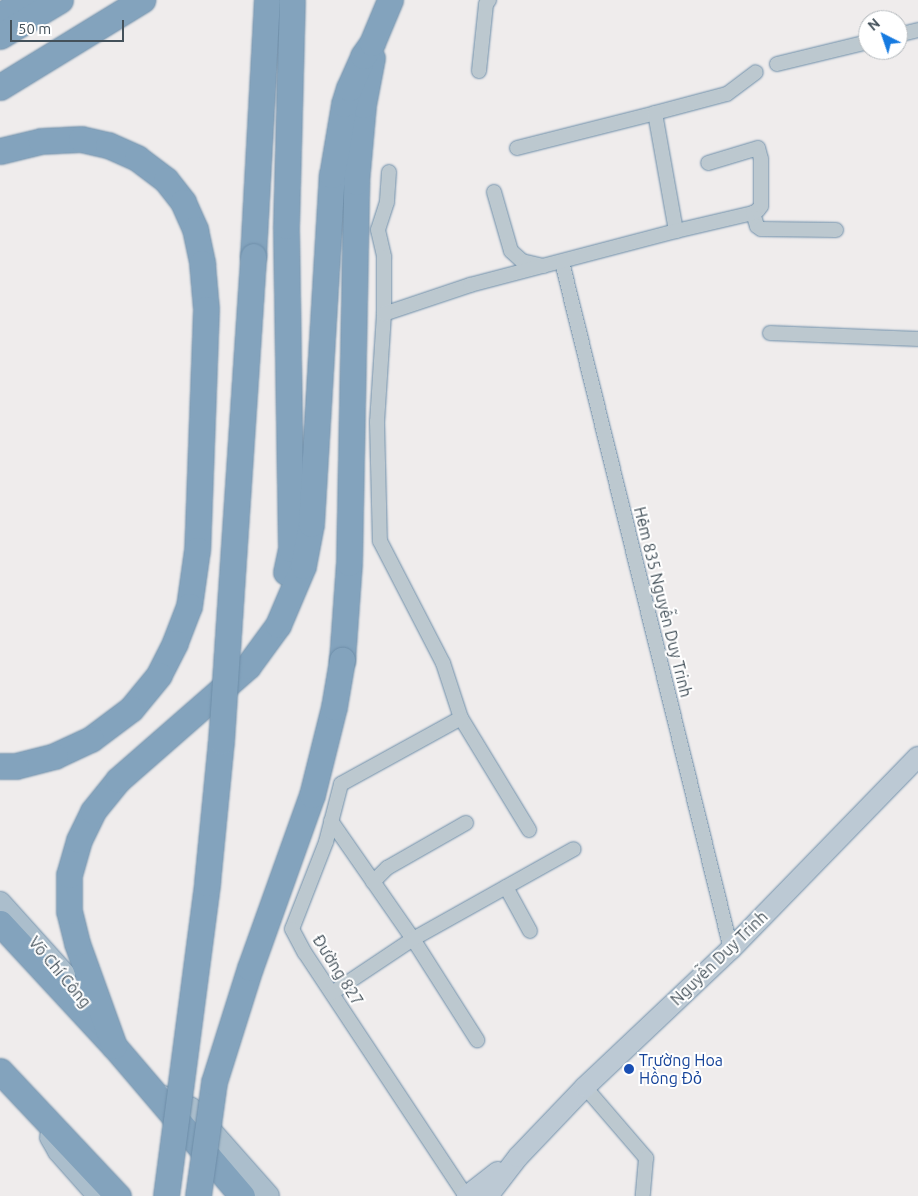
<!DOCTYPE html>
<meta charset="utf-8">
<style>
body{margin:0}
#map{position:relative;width:918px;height:1196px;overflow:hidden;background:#efecec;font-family:Ubuntu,sans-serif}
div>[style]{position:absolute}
.roads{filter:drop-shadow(0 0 1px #6e8ea9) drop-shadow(0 0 1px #6e8ea9)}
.street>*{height:14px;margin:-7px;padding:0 7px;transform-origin:7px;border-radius:7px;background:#bcc8cf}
.secondary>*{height:20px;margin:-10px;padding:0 10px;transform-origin:10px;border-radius:10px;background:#bcc9d4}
.primary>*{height:22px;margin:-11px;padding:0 11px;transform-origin:11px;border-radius:11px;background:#abbecc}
.highway>*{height:25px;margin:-12.5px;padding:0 12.5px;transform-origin:12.5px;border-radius:12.5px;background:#83a3bd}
.bridges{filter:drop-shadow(0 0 1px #6e8ea9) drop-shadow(0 0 1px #6e8ea9)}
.highway-bridge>*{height:25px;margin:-12.5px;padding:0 12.5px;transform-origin:12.5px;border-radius:12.5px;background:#83a3bd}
.dots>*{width:14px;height:14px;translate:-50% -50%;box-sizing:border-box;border:2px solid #fff;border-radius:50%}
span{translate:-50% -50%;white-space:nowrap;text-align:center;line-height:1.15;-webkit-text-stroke:4px #fff;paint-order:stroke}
.street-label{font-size:16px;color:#44515a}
.transit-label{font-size:16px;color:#164399}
.left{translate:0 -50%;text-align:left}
.north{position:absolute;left:858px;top:10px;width:50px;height:50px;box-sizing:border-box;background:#fff;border:1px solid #b4b9bd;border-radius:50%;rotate:319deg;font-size:14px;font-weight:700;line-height:20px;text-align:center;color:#44515a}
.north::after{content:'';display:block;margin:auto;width:18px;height:22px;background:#167ae0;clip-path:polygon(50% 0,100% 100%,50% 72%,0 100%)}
.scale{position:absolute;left:10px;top:20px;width:114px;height:22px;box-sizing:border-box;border:2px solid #44515a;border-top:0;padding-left:6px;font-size:15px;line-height:18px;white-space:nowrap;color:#44515a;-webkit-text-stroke:4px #fff;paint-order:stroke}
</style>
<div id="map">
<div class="roads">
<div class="street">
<i style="left:898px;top:35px;width:21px;rotate:-14deg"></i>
<i style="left:777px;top:64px;width:94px;rotate:-13.6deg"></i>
<i style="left:479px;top:71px;width:67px;rotate:-84deg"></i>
<i style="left:486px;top:4px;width:5px;rotate:-53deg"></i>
<i style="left:655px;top:113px;width:74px;rotate:-14.8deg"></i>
<i style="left:727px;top:94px;width:36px;rotate:-37deg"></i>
<i style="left:517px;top:148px;width:142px;rotate:-14.2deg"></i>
<i style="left:655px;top:113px;width:120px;rotate:79.9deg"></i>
<i style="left:389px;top:172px;width:30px;rotate:94deg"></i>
<i style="left:387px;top:202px;width:29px;rotate:108deg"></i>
<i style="left:378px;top:230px;width:28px;rotate:77deg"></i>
<i style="left:384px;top:257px;width:57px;rotate:90deg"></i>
<i style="left:384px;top:314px;width:108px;rotate:93.7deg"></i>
<i style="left:377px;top:422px;width:119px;rotate:88.6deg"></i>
<i style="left:380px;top:541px;width:137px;rotate:62.7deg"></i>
<i style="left:443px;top:663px;width:58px;rotate:71.9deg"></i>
<i style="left:461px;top:718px;width:131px;rotate:58.7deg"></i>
<i style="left:494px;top:192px;width:61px;rotate:73.9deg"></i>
<i style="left:511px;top:251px;width:15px;rotate:42deg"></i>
<i style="left:522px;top:261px;width:22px;rotate:13deg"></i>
<i style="left:753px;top:213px;width:14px;rotate:73deg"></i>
<i style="left:757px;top:226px;width:5px;rotate:37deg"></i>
<i style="left:761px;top:229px;width:75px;rotate:0.8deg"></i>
<i style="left:562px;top:262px;width:707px;rotate:76.18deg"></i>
<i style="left:384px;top:314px;width:91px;rotate:-18.6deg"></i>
<i style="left:470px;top:285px;width:213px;rotate:-14.7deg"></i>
<i style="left:676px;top:231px;width:79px;rotate:-13.2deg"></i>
<i style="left:753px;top:213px;width:6px;rotate:-31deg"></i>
<i style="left:758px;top:210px;width:5px;rotate:-53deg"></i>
<i style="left:761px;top:206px;width:47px;rotate:-90deg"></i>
<i style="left:761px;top:159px;width:11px;rotate:-105deg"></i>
<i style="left:758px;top:148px;width:52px;rotate:163.3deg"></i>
<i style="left:770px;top:333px;width:148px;rotate:2.3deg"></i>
<i style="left:461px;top:718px;width:137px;rotate:151.2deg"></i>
<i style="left:341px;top:784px;width:60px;rotate:104.5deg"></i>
<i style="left:326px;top:842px;width:93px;rotate:111.3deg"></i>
<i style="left:292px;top:929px;width:27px;rotate:62deg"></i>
<i style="left:305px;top:953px;width:291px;rotate:56.5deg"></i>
<i style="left:331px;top:821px;width:144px;rotate:55.2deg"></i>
<i style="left:413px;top:939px;width:120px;rotate:57.6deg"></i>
<i style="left:373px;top:882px;width:20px;rotate:-45deg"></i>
<i style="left:387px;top:868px;width:91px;rotate:-29.7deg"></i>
<i style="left:506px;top:887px;width:50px;rotate:61.4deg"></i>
<i style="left:332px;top:993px;width:97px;rotate:-33.7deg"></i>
<i style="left:413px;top:939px;width:184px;rotate:-29.2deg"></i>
<i style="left:585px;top:1087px;width:94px;rotate:49.3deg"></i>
<i style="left:646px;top:1158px;width:38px;rotate:95deg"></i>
</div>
<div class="secondary">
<i style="left:467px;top:1196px;width:39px;rotate:-38deg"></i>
<i style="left:488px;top:1196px;width:49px;rotate:-52.4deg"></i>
<i style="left:518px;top:1157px;width:97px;rotate:-46.3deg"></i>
<i style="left:585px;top:1087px;width:201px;rotate:-43.4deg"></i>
<i style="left:731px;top:949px;width:268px;rotate:-45.8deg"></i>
</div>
<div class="primary">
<i style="left:0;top:903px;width:96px;rotate:48deg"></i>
<i style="left:163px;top:1097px;width:30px;rotate:23deg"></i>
<i style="left:191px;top:1109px;width:116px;rotate:48.5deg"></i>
<i style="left:51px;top:1137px;width:16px;rotate:60deg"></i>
<i style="left:59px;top:1151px;width:60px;rotate:48.4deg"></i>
</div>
<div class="highway">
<i style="left:0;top:16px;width:29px;rotate:-34deg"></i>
<i style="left:0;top:36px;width:70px;rotate:-31deg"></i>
<i style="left:0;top:87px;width:167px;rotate:-31.5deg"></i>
<i style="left:0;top:151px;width:42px;rotate:-13.7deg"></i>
<i style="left:41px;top:141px;width:40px;rotate:-2.9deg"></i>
<i style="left:81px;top:139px;width:28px;rotate:13deg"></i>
<i style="left:108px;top:145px;width:32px;rotate:24deg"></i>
<i style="left:137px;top:158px;width:36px;rotate:37deg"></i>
<i style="left:166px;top:180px;width:28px;rotate:52deg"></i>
<i style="left:183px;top:202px;width:30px;rotate:66deg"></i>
<i style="left:195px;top:229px;width:35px;rotate:78deg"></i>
<i style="left:202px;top:263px;width:46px;rotate:85deg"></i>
<i style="left:206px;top:309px;width:241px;rotate:92.1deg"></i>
<i style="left:197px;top:550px;width:57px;rotate:98.1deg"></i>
<i style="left:189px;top:606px;width:40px;rotate:111deg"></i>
<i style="left:175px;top:643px;width:36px;rotate:117deg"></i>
<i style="left:159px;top:675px;width:44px;rotate:129.5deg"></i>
<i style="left:131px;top:709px;width:50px;rotate:143.1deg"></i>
<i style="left:91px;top:739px;width:40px;rotate:155deg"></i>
<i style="left:55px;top:756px;width:40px;rotate:165.6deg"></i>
<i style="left:16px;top:766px;width:16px;rotate:180deg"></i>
<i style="left:253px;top:256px;width:256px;rotate:-86.9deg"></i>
<i style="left:286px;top:572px;width:24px;rotate:-78deg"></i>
<i style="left:291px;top:549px;width:323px;rotate:-90.9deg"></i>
<i style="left:286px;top:226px;width:226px;rotate:-88.5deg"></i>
<i style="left:342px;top:660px;width:97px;rotate:-85.9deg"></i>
<i style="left:349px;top:563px;width:381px;rotate:-88.9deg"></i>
<i style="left:356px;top:182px;width:77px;rotate:-84.8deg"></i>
<i style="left:363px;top:105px;width:48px;rotate:-79.2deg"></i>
<i style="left:0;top:923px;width:168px;rotate:47.2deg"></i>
<i style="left:114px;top:1046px;width:197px;rotate:49.5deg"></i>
<i style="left:114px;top:1046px;width:109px;rotate:-109.8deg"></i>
<i style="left:77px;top:943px;width:33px;rotate:-104deg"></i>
<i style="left:69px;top:911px;width:36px;rotate:-90deg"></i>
<i style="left:69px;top:875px;width:36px;rotate:-74deg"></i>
<i style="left:79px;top:840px;width:32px;rotate:-64deg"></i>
<i style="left:93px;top:811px;width:40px;rotate:-51deg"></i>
<i style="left:118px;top:780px;width:173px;rotate:-41.2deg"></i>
<i style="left:248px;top:666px;width:51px;rotate:-53.8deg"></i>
<i style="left:278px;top:625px;width:64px;rotate:-67deg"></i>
<i style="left:303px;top:566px;width:43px;rotate:-79.2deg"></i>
<i style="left:311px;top:524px;width:350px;rotate:-86.6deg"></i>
<i style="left:332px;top:175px;width:72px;rotate:-80.4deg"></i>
<i style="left:344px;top:104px;width:17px;rotate:-73deg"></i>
<i style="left:349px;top:88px;width:35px;rotate:-66deg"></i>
<i style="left:363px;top:56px;width:16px;rotate:-55deg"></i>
<i style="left:372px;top:43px;width:47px;rotate:-67.3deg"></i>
<i style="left:0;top:1071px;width:172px;rotate:46.7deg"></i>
</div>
</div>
<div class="bridges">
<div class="highway-bridge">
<i style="left:166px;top:1196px;width:316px;rotate:-82.5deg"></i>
<i style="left:207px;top:883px;width:143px;rotate:-84.4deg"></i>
<i style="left:221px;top:741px;width:486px;rotate:-86.2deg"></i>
<i style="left:198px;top:1196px;width:115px;rotate:-82deg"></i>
<i style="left:214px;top:1082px;width:120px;rotate:-72.5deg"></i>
<i style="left:250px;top:968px;width:184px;rotate:-70.3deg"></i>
<i style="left:312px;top:795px;width:91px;rotate:-76deg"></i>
<i style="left:334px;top:707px;width:48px;rotate:-80.3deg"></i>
</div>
</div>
<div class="dots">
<i style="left:629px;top:1069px;background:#1a4fb4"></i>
</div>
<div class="street-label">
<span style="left:663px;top:602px;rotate:76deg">Hẻm 835 Nguyễn Duy Trinh</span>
<span style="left:719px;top:958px;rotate:-44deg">Nguyễn Duy Trinh</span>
<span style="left:338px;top:970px;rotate:58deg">Đường 827</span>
<span style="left:60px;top:972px;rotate:50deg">Võ Chí Công</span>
</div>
<div class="transit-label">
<span class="left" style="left:639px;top:1069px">Trường Hoa<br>Hồng Đỏ</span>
</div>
<div class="north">N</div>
<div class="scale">50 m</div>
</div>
